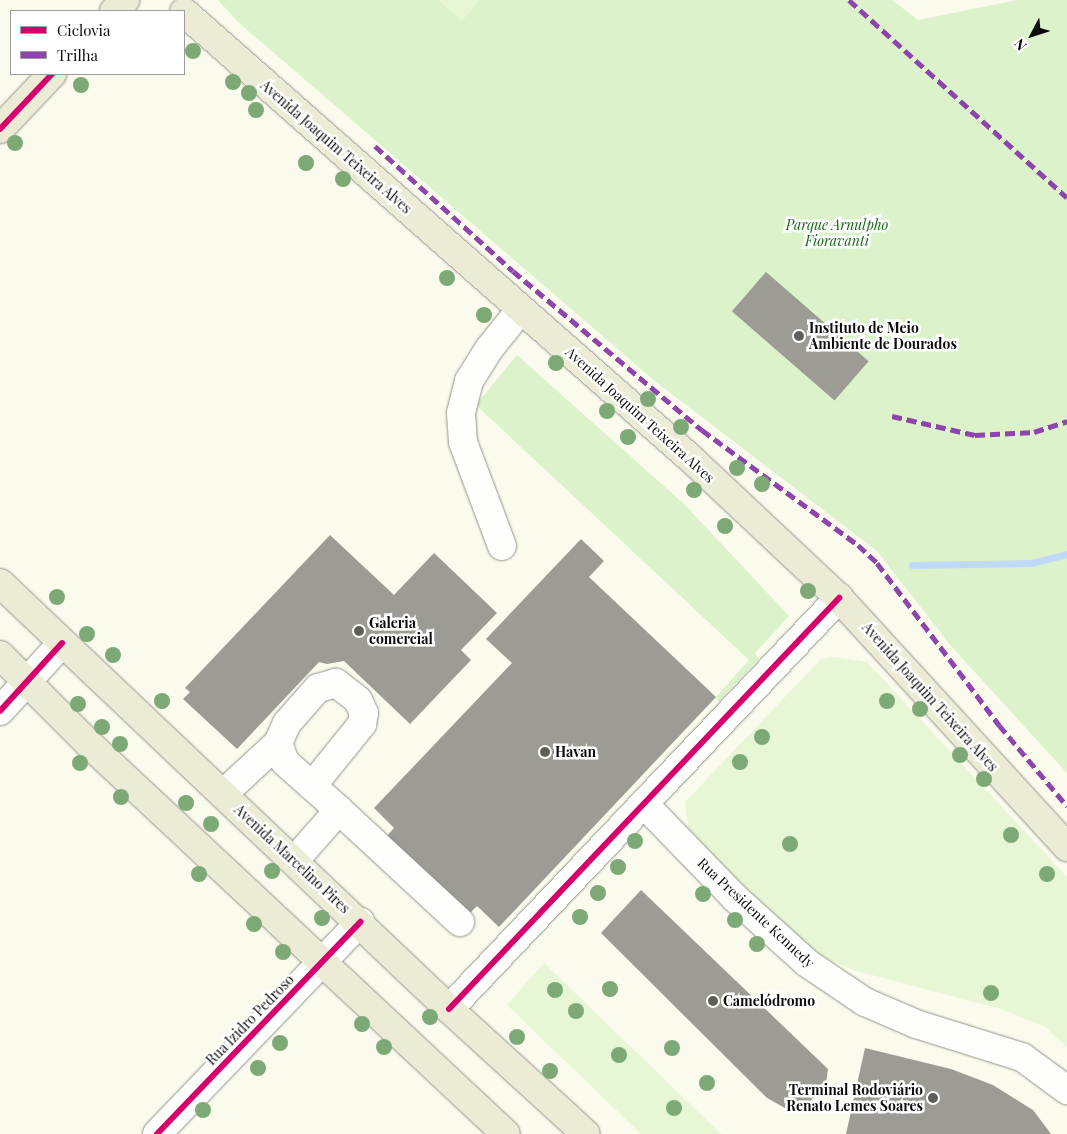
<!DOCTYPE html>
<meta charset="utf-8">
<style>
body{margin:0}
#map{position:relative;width:1067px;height:1134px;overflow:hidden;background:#fafaed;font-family:"Playfair Display",serif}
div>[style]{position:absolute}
.green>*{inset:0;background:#dbf2cb}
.pitch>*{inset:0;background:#e7f6d5}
.stream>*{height:7px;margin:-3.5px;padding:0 3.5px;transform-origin:3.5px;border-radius:3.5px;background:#c1d9f8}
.building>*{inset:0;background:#9c9b94;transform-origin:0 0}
.roads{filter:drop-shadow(0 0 1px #93938d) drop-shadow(0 0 1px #93938d)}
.minor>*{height:28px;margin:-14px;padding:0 14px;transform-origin:14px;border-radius:14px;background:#fefefc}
.major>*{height:28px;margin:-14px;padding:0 14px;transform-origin:14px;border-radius:14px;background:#ecebd6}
.quiet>*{height:5px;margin-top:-2.5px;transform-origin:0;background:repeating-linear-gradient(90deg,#8e44ad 0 10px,transparent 0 15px)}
.cycleway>*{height:6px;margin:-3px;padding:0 3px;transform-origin:3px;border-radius:3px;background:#d6006c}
.trees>*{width:16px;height:16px;margin:-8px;border-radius:50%;background:#7da977}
.dots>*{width:14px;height:14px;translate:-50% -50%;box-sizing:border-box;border:2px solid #fff;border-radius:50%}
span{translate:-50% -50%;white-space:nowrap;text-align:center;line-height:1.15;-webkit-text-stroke:5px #fff;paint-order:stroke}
.street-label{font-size:14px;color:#0b0b0b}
.park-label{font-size:14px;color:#176716;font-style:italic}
.poi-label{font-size:14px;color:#0b0b0b;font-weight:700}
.left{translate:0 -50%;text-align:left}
.right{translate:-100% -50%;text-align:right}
.legend{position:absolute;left:10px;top:10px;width:175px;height:65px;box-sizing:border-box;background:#fff;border:1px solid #9d9d9d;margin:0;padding:6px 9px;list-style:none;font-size:15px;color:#0b0b0b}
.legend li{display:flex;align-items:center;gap:10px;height:25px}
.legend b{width:25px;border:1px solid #9d9d9d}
.north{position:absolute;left:1007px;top:10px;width:50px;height:50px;-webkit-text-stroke:4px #fff;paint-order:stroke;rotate:230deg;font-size:14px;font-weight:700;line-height:20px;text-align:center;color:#0b0b0b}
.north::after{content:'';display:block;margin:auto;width:18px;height:22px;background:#0b0b0b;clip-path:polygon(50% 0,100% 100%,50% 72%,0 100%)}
</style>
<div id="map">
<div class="green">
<i style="clip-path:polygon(218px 0,892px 0,918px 20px,1017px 0,1067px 0,1067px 773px,951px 646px,877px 551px,656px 382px,238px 22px)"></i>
<i style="clip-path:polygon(517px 355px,685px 505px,789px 616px,755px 653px,759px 659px,719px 701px,716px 697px,749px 660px,476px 405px)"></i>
</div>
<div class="pitch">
<i style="clip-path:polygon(438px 0,480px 0,462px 21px)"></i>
<i style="clip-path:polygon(834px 657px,867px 662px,1067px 877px,1067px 1047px,1045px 1027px,1001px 1009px,853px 970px,819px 955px,796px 938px,703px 849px,688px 827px,685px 802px,821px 659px)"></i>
<i style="clip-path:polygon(544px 963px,721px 1134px,641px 1134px,507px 1005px)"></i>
</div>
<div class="stream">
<i style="left:912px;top:565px;width:119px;rotate:-1deg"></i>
<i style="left:1031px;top:563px;width:37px;rotate:-14deg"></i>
</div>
<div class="building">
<i style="left:766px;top:272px;width:136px;height:52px;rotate:41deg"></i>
<i style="clip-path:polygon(330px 535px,394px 595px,434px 553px,497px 613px,461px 650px,471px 660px,410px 724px,344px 661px,327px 664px,319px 662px,237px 749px,183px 699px,190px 692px,185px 688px)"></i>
<i style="clip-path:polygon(581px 539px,604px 561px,589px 577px,716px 697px,499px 927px,477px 906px,468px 915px,386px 837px,394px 828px,374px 808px,512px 663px,486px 639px)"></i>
<i style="clip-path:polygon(641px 890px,828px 1069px,826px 1083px,806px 1106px,785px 1108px,767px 1098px,601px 933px)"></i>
<i style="clip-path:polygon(865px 1048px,951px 1069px,993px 1085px,1033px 1110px,1051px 1134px,846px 1134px)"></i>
</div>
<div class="roads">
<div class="minor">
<i style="left:502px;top:546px;width:111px;rotate:-110.6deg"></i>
<i style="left:463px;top:442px;width:29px;rotate:-94deg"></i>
<i style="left:461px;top:413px;width:33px;rotate:-76deg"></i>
<i style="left:469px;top:381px;width:38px;rotate:-58deg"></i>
<i style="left:489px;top:349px;width:51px;rotate:-51.3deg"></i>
<i style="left:0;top:711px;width:92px;rotate:-47.6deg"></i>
<i style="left:312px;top:786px;width:80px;rotate:-51.1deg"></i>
<i style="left:362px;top:724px;width:11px;rotate:-80deg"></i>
<i style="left:364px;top:713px;width:14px;rotate:-115deg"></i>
<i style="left:358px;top:700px;width:28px;rotate:-142deg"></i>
<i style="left:336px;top:683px;width:19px;rotate:164deg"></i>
<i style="left:318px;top:688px;width:47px;rotate:131.5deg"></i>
<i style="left:287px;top:723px;width:22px;rotate:114deg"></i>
<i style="left:278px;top:743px;width:20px;rotate:70deg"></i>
<i style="left:285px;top:762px;width:72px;rotate:41.6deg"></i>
<i style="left:223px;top:794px;width:75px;rotate:-42.8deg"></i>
<i style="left:645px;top:805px;width:128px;rotate:45.9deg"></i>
<i style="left:734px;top:897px;width:98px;rotate:42.1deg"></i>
<i style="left:807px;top:963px;width:70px;rotate:33.9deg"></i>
<i style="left:865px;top:1002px;width:56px;rotate:23.3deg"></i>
<i style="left:916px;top:1024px;width:111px;rotate:17.3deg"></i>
<i style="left:1022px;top:1057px;width:56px;rotate:36.3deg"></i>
<i style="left:294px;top:861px;width:68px;rotate:-48.6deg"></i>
<i style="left:339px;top:810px;width:165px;rotate:42.8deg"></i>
<i style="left:449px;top:1009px;width:567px;rotate:-46.5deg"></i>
<i style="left:157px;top:1134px;width:294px;rotate:-46.2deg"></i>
</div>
<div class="major">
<i style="left:114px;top:11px;width:16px;rotate:-45deg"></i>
<i style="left:184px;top:12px;width:673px;rotate:41.39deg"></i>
<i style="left:689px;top:457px;width:206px;rotate:43.2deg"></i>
<i style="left:839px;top:598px;width:338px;rotate:47.5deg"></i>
<i style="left:0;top:129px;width:76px;rotate:-46.6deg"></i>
<i style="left:0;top:583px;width:619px;rotate:43.49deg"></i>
<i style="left:449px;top:1009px;width:185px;rotate:42.4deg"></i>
<i style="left:0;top:655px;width:124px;rotate:45deg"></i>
<i style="left:88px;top:743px;width:572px;rotate:43.09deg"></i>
</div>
</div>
<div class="quiet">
<i style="left:849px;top:0;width:294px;rotate:42.2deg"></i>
<i style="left:375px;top:146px;width:186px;rotate:42.2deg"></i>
<i style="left:513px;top:271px;width:247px;rotate:40.1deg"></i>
<i style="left:702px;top:430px;width:194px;rotate:36.4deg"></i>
<i style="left:858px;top:545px;width:26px;rotate:43deg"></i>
<i style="left:877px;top:563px;width:203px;rotate:53deg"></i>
<i style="left:999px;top:725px;width:106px;rotate:50deg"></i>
<i style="left:892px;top:416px;width:85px;rotate:12.9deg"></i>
<i style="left:975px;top:435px;width:59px;rotate:-2.9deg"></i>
<i style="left:1034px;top:432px;width:35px;rotate:-18deg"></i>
</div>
<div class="cycleway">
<i style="left:0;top:129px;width:76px;rotate:-46.6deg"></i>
<i style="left:0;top:711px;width:92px;rotate:-47.6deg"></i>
<i style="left:449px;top:1009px;width:567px;rotate:-46.5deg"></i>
<i style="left:157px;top:1134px;width:294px;rotate:-46.2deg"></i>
</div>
<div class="trees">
<i style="left:193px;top:51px"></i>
<i style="left:233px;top:82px"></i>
<i style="left:81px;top:85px"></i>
<i style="left:249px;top:93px"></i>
<i style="left:256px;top:110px"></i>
<i style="left:15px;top:143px"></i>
<i style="left:306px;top:163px"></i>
<i style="left:343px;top:179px"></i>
<i style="left:447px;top:278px"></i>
<i style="left:484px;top:315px"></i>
<i style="left:556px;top:363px"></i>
<i style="left:648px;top:399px"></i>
<i style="left:607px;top:411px"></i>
<i style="left:681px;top:427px"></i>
<i style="left:628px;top:437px"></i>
<i style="left:737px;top:468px"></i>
<i style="left:762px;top:484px"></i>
<i style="left:694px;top:490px"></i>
<i style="left:725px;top:526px"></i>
<i style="left:808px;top:591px"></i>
<i style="left:57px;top:597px"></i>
<i style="left:87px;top:634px"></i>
<i style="left:113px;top:655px"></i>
<i style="left:162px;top:701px"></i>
<i style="left:887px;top:701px"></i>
<i style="left:78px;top:704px"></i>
<i style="left:920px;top:709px"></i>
<i style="left:102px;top:727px"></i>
<i style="left:762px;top:737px"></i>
<i style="left:120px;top:744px"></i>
<i style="left:960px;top:755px"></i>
<i style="left:740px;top:762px"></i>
<i style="left:80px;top:763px"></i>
<i style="left:984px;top:779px"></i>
<i style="left:121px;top:797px"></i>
<i style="left:186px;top:803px"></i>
<i style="left:211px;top:824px"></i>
<i style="left:1011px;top:835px"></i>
<i style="left:635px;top:841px"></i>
<i style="left:790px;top:844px"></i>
<i style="left:618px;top:867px"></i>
<i style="left:272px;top:871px"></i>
<i style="left:199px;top:874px"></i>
<i style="left:1047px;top:874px"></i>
<i style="left:598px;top:893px"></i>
<i style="left:703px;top:894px"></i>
<i style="left:580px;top:917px"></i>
<i style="left:322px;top:918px"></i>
<i style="left:735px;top:920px"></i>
<i style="left:254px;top:924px"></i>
<i style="left:757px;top:944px"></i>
<i style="left:283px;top:952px"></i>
<i style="left:610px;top:989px"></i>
<i style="left:555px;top:990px"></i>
<i style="left:991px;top:993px"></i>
<i style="left:576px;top:1011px"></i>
<i style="left:430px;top:1017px"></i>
<i style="left:362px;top:1024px"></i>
<i style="left:517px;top:1037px"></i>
<i style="left:280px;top:1043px"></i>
<i style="left:384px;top:1047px"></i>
<i style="left:672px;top:1048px"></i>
<i style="left:619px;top:1055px"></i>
<i style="left:258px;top:1068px"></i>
<i style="left:550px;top:1071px"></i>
<i style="left:707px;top:1083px"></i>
<i style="left:674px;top:1108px"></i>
<i style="left:203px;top:1110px"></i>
</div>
<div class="dots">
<i style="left:799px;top:336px;background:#5f5f5a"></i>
<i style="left:359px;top:631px;background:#5f5f5a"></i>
<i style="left:545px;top:752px;background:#5f5f5a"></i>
<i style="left:713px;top:1001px;background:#5f5f5a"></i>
<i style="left:933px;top:1098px;background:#5f5f5a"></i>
</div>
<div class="street-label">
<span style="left:336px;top:147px;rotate:41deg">Avenida Joaquim Teixeira Alves</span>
<span style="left:640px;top:415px;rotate:42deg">Avenida Joaquim Teixeira Alves</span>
<span style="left:930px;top:697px;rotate:48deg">Avenida Joaquim Teixeira Alves</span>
<span style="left:292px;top:859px;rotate:43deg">Avenida Marcelino Pires</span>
<span style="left:756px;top:913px;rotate:43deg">Rua Presidente Kennedy</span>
<span style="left:250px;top:1020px;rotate:-46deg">Rua Izidro Pedroso</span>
</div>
<div class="park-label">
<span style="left:837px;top:233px">Parque Arnulpho<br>Fioravanti</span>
</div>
<div class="poi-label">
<span class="left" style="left:809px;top:336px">Instituto de Meio<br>Ambiente de Dourados</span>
<span class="left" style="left:369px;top:631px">Galeria<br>comercial</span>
<span class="left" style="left:555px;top:752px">Havan</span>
<span class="left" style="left:723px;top:1001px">Camelódromo</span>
<span class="right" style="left:923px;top:1098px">Terminal Rodoviário<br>Renato Lemes Soares</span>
</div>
<ul class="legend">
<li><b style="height:6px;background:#d6006c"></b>Ciclovia</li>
<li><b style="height:6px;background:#8e44ad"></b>Trilha</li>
</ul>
<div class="north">N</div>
</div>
